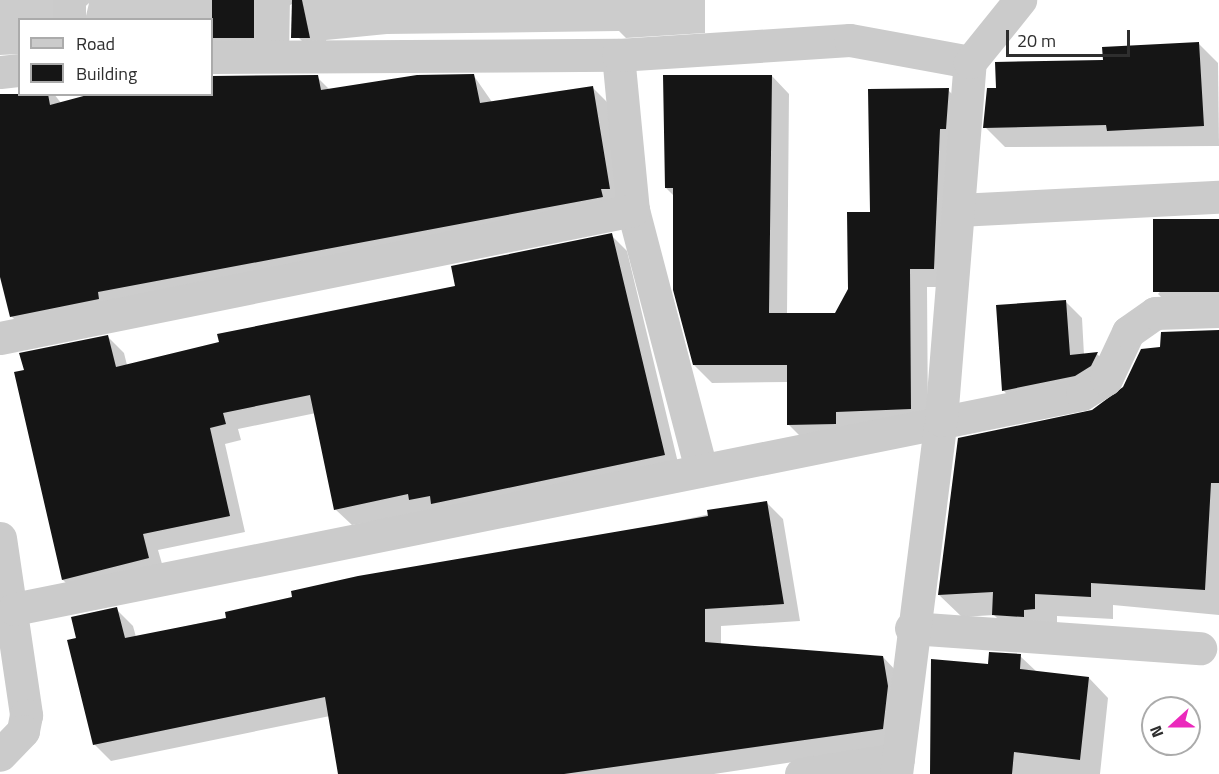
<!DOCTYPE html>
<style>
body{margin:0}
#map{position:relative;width:1219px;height:774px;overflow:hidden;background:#fff;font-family:"Titillium Web",sans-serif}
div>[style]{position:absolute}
.shadow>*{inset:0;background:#0003}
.building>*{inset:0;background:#151515;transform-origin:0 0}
.minor>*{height:33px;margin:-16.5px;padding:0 16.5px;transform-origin:16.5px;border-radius:16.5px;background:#cbcbcb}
span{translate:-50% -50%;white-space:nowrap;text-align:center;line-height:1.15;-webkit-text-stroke:6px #fff;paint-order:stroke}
.legend{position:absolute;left:18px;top:18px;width:195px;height:78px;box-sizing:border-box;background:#fff;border:2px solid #ababab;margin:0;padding:8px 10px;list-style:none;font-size:18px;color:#2e2e2e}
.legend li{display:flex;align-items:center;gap:12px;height:30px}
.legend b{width:30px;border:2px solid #ababab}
.north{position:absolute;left:1141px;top:696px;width:60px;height:60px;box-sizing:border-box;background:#fff;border:2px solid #ababab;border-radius:50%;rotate:249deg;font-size:16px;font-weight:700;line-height:24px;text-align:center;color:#2e2e2e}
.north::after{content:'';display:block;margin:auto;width:21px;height:27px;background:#eb29bc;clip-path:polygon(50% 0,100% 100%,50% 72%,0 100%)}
.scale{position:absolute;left:1006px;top:30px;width:124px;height:27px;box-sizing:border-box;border:3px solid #2e2e2e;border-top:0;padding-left:8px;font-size:18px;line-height:21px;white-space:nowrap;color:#2e2e2e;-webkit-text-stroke:4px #fff;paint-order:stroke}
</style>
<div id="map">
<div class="shadow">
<i style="clip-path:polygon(0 0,705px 0,705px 33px,626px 38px,619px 31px,387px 34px,326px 40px,329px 53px,314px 53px,293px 32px,292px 4px,277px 12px,274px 53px,212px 53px,212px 20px,85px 20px,89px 3px,71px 20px,20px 20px,20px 54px,0 55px)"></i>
<i style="clip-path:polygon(1198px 43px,1218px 63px,1219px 146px,1005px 147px,985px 127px,998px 90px)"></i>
<i style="clip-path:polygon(474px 76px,492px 102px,593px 88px,609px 104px,626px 204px,28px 332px,11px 316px,0 271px,0 96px,54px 94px,61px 103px,212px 94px,212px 77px,317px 77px,330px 90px)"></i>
<i style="clip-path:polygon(772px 76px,789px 94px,787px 315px,836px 315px,850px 289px,871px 214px,948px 90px,966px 108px,952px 287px,927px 287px,928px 427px,807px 443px,789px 425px,788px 382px,712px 383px,694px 365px,674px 196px,666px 188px)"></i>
<i style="clip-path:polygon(1219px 221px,1219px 316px,1181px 316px,1158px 294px)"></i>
<i style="clip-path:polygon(611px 235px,627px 251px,680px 471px,352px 525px,335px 509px,316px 413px,238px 429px,241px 440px,225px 444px,245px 532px,158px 550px,165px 574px,79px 596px,63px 580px,25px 371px,108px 337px,124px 353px,127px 365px,457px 287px)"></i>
<i style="clip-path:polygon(1066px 302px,1082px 318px,1084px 355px,1097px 354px,1113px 370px,1019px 407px,1003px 390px)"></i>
<i style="clip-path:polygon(1219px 331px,1219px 615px,1113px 605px,1113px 619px,1057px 616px,1057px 632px,1016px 637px,994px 615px,962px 617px,939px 595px,1092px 411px,1124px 388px,1161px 349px)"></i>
<i style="clip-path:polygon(766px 502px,783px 519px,800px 621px,721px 626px,721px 645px,883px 657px,899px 674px,899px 746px,714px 774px,339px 774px,330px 716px,111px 761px,94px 744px,78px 639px,116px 609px,133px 626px,136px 637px)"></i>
<i style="clip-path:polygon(1020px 656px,1037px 672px,1089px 678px,1108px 698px,1100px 774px,932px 774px,990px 665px)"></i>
</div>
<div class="building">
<i style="left:212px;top:0;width:42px;height:38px"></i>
<i style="clip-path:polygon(292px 0,302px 0,310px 38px,291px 38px)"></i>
<i style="clip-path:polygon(1199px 42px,1204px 126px,1107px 131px,1106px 125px,983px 128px,987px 88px,996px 88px,995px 62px,1103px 60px,1102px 47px)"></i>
<i style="clip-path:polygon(474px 74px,480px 103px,593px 86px,610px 189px,601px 189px,603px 197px,98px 292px,99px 299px,10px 317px,0 277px,0 94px,48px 94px,50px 105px,91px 94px,212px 94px,212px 76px,318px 75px,321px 90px,417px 75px)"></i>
<i style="clip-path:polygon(663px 75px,772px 75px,769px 313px,835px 313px,848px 289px,847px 212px,870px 212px,868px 89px,949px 88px,946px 129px,940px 129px,934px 269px,910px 269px,911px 409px,836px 412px,836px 424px,787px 425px,787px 365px,693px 365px,673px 290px,673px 188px,665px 188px)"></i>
<i style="left:1219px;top:219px;width:73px;height:66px;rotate:90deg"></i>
<i style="clip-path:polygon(612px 233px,665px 455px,431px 504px,430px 496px,409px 500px,408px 494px,334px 510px,310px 395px,223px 413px,226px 424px,210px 428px,230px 516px,143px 534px,149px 558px,62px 580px,14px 372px,24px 370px,19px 353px,108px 335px,116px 367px,219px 342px,217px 334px,455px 286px,451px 266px)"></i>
<i style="clip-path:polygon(1066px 300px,1070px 355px,1098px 352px,1091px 366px,1075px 376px,1002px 391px,996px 305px)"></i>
<i style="clip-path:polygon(1219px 330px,1219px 483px,1211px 483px,1205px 590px,1091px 583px,1091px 597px,1035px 594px,1035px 609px,1024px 610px,1024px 617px,992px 615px,993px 592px,938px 595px,958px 438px,1092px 410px,1123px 387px,1141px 349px,1160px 347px,1161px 332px)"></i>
<i style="clip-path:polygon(767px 501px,784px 604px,705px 609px,705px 642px,883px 656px,888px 686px,883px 729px,564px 774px,338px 774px,325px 697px,93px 745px,67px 640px,76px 638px,71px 617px,117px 607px,125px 638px,226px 618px,225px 612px,292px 597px,291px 591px,358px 576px,708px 516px,707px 510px)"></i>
<i style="clip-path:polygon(989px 652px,1021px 654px,1020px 669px,1089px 677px,1080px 760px,1014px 752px,1012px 774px,930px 774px,931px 659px,988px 664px)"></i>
</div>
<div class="minor">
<i style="left:69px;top:20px;width:20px;rotate:-90deg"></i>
<i style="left:272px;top:55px;width:55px;rotate:-89deg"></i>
<i style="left:618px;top:55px;width:156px;rotate:84.5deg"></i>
<i style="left:633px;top:210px;width:269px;rotate:75.3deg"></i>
<i style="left:212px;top:57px;width:406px;rotate:-0.3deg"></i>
<i style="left:618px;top:55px;width:232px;rotate:-3.7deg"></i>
<i style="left:850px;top:40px;width:122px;rotate:10.4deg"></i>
<i style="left:0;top:72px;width:20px;rotate:-6deg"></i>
<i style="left:958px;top:210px;width:261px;rotate:-2.9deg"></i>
<i style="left:0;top:338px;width:646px;rotate:-11.43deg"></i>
<i style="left:0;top:538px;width:179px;rotate:81.6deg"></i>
<i style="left:26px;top:715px;width:16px;rotate:101deg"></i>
<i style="left:23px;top:731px;width:33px;rotate:134deg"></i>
<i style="left:14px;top:609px;width:1089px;rotate:-11.38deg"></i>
<i style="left:1082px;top:394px;width:28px;rotate:-32deg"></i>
<i style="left:1106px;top:379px;width:52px;rotate:-64.9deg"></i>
<i style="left:1128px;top:332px;width:33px;rotate:-35deg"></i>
<i style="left:1155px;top:313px;width:64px;rotate:-1.8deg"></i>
<i style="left:911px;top:628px;width:290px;rotate:4deg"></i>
<i style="left:801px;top:774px;width:98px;rotate:-8.8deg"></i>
<i style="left:896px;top:774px;width:357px;rotate:-82.8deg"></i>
<i style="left:941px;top:420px;width:359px;rotate:-85.4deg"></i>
<i style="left:970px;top:62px;width:80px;rotate:-51.1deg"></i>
</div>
<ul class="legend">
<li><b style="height:8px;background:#cbcbcb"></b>Road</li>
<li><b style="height:16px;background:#151515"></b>Building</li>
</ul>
<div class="north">N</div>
<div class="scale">20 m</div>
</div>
